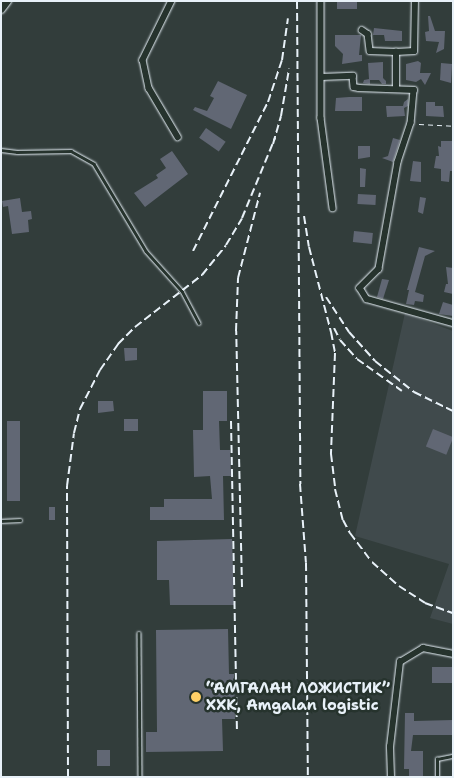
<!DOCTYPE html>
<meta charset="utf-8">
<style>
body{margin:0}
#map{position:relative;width:454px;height:778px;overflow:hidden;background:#323d3b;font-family:"Shantell Sans",sans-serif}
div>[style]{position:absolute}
.built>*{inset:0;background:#404a4c}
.building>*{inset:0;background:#616774;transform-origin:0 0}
.path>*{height:1px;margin-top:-0.5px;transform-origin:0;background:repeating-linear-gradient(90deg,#e8f1f8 0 5px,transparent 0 9px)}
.roads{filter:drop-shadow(0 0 1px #e8f1f8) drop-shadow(0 0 1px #e8f1f8)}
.service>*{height:2.5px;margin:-1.25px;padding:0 1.25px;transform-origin:1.25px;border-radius:1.25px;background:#26332d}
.minor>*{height:5.5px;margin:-2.75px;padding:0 2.75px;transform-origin:2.75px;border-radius:2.75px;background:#26332d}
.secondary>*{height:8px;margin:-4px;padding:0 4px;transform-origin:4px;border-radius:4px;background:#26332d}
.rail>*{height:2px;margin-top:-1px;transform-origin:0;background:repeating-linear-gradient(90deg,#e8f1f8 0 8px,transparent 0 12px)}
.dots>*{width:14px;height:14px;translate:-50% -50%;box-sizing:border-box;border:2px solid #26332d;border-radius:50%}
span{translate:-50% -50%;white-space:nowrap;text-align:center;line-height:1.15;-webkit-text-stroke:5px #26332d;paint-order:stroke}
.poi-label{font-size:15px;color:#e8f1f8;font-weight:700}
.left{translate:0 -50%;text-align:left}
.frame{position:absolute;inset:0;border:2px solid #e8f1f8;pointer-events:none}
</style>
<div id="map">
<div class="built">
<i style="clip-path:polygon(405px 313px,453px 331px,453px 624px,430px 618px,449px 564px,355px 536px)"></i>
</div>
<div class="building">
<i style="left:337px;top:1px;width:20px;height:8px"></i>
<i style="clip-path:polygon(428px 16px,430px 16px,435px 31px,445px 31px,444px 49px,436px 53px,439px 42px,426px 41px,425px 32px,429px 31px)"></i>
<i style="clip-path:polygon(374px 28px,402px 31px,402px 41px,385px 41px,384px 35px,373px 35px)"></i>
<i style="clip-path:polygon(335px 35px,361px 35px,359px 55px,362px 55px,362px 61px,342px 64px,343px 54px,335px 46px)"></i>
<i style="clip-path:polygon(418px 61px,421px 63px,420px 73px,431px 73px,425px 85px,421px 79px,416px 82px,406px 80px,406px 64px)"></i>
<i style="clip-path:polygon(383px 62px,383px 78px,386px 81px,386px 84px,382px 84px,379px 80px,370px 80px,370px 84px,363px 83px,364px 80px,369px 79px,368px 63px)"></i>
<i style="clip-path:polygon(441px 63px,452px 64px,451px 83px,440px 80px)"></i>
<i style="clip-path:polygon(218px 81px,247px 95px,231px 129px,193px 110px,195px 107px,207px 111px,214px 98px,210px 96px)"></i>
<i style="clip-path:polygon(349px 97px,362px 97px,362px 111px,335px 111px,336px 98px)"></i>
<i style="clip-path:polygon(408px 99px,408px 106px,404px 108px,405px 116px,387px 117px,386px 106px,403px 106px,404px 102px)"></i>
<i style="clip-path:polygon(426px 102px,435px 102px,435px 106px,443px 106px,444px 117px,426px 116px)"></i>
<i style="left:206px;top:128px;width:24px;height:12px;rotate:35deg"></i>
<i style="clip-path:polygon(393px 138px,400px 140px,393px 162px,382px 158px,388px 156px)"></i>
<i style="clip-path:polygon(441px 141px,453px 141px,453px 171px,450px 171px,449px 182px,441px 181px,441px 169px,434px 168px,436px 156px,439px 156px,438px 146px,441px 147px)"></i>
<i style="clip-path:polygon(358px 146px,370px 146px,370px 157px,358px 159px)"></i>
<i style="clip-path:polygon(172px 151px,188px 174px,145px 207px,134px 193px,158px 178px,156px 175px,166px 168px,160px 159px)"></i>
<i style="clip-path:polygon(413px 161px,421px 162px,421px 182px,410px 181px)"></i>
<i style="clip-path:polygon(360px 168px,366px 169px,365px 187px,360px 187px)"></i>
<i style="left:358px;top:194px;width:18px;height:10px;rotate:3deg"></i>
<i style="clip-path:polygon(420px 197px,426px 198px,423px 214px,418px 212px)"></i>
<i style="clip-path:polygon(20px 198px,22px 212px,31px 211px,32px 219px,28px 220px,29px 232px,12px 234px,8px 206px,3px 207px,2px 201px)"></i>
<i style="left:354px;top:231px;width:19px;height:11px;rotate:6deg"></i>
<i style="clip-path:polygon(419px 247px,435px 251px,425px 256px,415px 292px,424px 295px,423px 302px,415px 301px,414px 305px,406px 304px,409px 290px,407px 290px)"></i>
<i style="clip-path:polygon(446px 267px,453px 268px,453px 294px,444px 292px,446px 284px,448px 284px)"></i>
<i style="clip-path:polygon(382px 279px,389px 280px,383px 299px,377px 297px)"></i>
<i style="clip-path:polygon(443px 302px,453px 305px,453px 316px,439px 314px)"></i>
<i style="clip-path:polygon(124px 348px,137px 348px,137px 360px,125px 361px)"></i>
<i style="clip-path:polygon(203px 391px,227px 391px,227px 421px,219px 421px,220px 450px,230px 450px,231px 476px,223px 476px,224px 520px,150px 520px,150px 507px,164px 507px,164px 499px,212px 499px,210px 476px,194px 477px,193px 430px,203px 430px)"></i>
<i style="clip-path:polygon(98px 401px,113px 401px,114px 411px,98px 413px)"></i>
<i style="left:124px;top:419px;width:14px;height:12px"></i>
<i style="left:7px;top:421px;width:13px;height:80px"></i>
<i style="left:433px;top:429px;width:22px;height:19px;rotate:22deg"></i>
<i style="left:49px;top:507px;width:6px;height:13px"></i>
<i style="clip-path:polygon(232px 539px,234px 605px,170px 605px,169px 580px,157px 580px,157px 541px)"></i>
<i style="clip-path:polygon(228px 629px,229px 674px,234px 674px,235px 719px,222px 719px,223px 751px,146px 752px,146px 732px,157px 732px,156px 630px)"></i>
<i style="left:432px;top:667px;width:21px;height:16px"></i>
<i style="clip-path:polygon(405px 713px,414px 713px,414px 721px,453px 720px,453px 735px,413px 735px,411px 751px,423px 751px,423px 777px,409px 777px,409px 769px,404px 769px)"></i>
<i style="left:97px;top:750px;width:13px;height:16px"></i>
</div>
<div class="path">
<i style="left:419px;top:124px;width:34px;rotate:3deg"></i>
</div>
<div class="roads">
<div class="service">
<i style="left:1px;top:150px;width:16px;rotate:7deg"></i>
<i style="left:17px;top:152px;width:54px;rotate:-1.1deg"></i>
<i style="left:71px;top:151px;width:26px;rotate:29deg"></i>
<i style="left:94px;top:164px;width:101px;rotate:59.1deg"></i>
<i style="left:146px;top:251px;width:54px;rotate:48deg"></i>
<i style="left:182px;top:291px;width:36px;rotate:62deg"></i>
<i style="left:1px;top:521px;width:19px;rotate:-3deg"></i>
<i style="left:139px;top:633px;width:144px;rotate:89.6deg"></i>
<i style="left:437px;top:777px;width:18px;rotate:-90deg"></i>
<i style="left:437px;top:759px;width:16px;rotate:-11deg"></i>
</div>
<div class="minor">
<i style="left:172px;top:1px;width:66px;rotate:116.2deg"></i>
<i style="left:143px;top:60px;width:29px;rotate:78deg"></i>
<i style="left:149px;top:88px;width:57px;rotate:59.4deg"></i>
<i style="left:321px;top:1px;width:117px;rotate:90deg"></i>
<i style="left:321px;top:118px;width:91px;rotate:82.4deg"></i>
<i style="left:362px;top:30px;width:7px;rotate:34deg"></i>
<i style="left:368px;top:34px;width:17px;rotate:83deg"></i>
<i style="left:370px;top:51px;width:26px;rotate:2deg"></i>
<i style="left:321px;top:77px;width:32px;rotate:-2deg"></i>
<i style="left:353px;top:76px;width:11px;rotate:85deg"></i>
<i style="left:354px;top:87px;width:5px;rotate:11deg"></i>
<i style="left:359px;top:88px;width:55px;rotate:2.1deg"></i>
<i style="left:414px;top:90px;width:33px;rotate:95deg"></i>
<i style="left:411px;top:123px;width:41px;rotate:108.4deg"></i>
<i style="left:398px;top:162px;width:109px;rotate:100.1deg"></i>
<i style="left:379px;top:269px;width:27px;rotate:135deg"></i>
<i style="left:360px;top:288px;width:13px;rotate:58deg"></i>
<i style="left:367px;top:299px;width:89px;rotate:15.6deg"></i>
<i style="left:396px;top:89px;width:37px;rotate:-90deg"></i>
<i style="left:396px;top:52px;width:18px;rotate:-3deg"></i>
<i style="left:414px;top:51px;width:50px;rotate:-88.9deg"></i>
<i style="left:391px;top:777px;width:30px;rotate:-92deg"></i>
<i style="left:390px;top:747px;width:86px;rotate:-83.3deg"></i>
<i style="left:400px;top:662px;width:27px;rotate:-31deg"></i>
<i style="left:423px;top:648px;width:31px;rotate:11deg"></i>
</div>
<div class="secondary">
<i style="left:1px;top:9px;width:10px;rotate:-53deg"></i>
</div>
</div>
<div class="rail">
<i style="left:297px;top:1px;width:483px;rotate:89.6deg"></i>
<i style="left:300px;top:484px;width:79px;rotate:85.7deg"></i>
<i style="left:306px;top:563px;width:214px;rotate:89.5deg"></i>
<i style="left:273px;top:144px;width:29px;rotate:-74deg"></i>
<i style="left:281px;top:116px;width:48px;rotate:-80.3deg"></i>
<i style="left:304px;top:216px;width:31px;rotate:81deg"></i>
<i style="left:309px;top:247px;width:88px;rotate:75.5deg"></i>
<i style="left:331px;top:332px;width:21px;rotate:79deg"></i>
<i style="left:335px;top:353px;width:101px;rotate:92.3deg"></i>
<i style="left:331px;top:454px;width:35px;rotate:83deg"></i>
<i style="left:335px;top:489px;width:32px;rotate:76deg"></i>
<i style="left:343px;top:520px;width:15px;rotate:62deg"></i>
<i style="left:350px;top:533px;width:36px;rotate:53deg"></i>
<i style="left:372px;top:562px;width:36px;rotate:42deg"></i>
<i style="left:399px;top:586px;width:31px;rotate:33deg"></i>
<i style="left:425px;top:603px;width:30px;rotate:20deg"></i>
<i style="left:193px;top:251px;width:167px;rotate:-63.3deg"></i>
<i style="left:268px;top:102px;width:44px;rotate:-71.6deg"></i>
<i style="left:282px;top:60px;width:42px;rotate:-81.9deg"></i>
<i style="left:326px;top:297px;width:42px;rotate:56.7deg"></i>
<i style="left:349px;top:332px;width:39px;rotate:48deg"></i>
<i style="left:375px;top:361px;width:50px;rotate:38.5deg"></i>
<i style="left:414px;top:392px;width:43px;rotate:26deg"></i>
<i style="left:334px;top:328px;width:13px;rotate:63deg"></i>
<i style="left:340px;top:340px;width:25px;rotate:48deg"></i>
<i style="left:357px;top:359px;width:55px;rotate:35.4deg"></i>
<i style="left:231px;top:421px;width:310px;rotate:88.9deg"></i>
<i style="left:242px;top:587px;width:256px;rotate:-91.3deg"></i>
<i style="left:236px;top:331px;width:53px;rotate:-87.8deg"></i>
<i style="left:238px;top:278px;width:88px;rotate:-75.5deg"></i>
<i style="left:68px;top:777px;width:291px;rotate:-90.2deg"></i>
<i style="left:67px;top:486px;width:53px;rotate:-82.5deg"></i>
<i style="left:74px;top:433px;width:25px;rotate:-76deg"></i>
<i style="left:80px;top:409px;width:44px;rotate:-62.9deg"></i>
<i style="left:100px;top:370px;width:32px;rotate:-55deg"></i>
<i style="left:118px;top:344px;width:24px;rotate:-45deg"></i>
<i style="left:135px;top:327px;width:85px;rotate:-37.8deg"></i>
<i style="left:202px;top:275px;width:38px;rotate:-51deg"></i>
<i style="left:226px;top:245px;width:31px;rotate:-59deg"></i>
<i style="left:242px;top:218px;width:87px;rotate:-67.6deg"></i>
</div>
<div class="dots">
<i style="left:196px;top:697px;background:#ffd166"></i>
</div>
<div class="poi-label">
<span class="left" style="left:206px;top:697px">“АМГАЛАН ЛОЖИСТИК”<br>ХХК, Amgalan logistic</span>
</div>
<div class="frame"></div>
</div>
